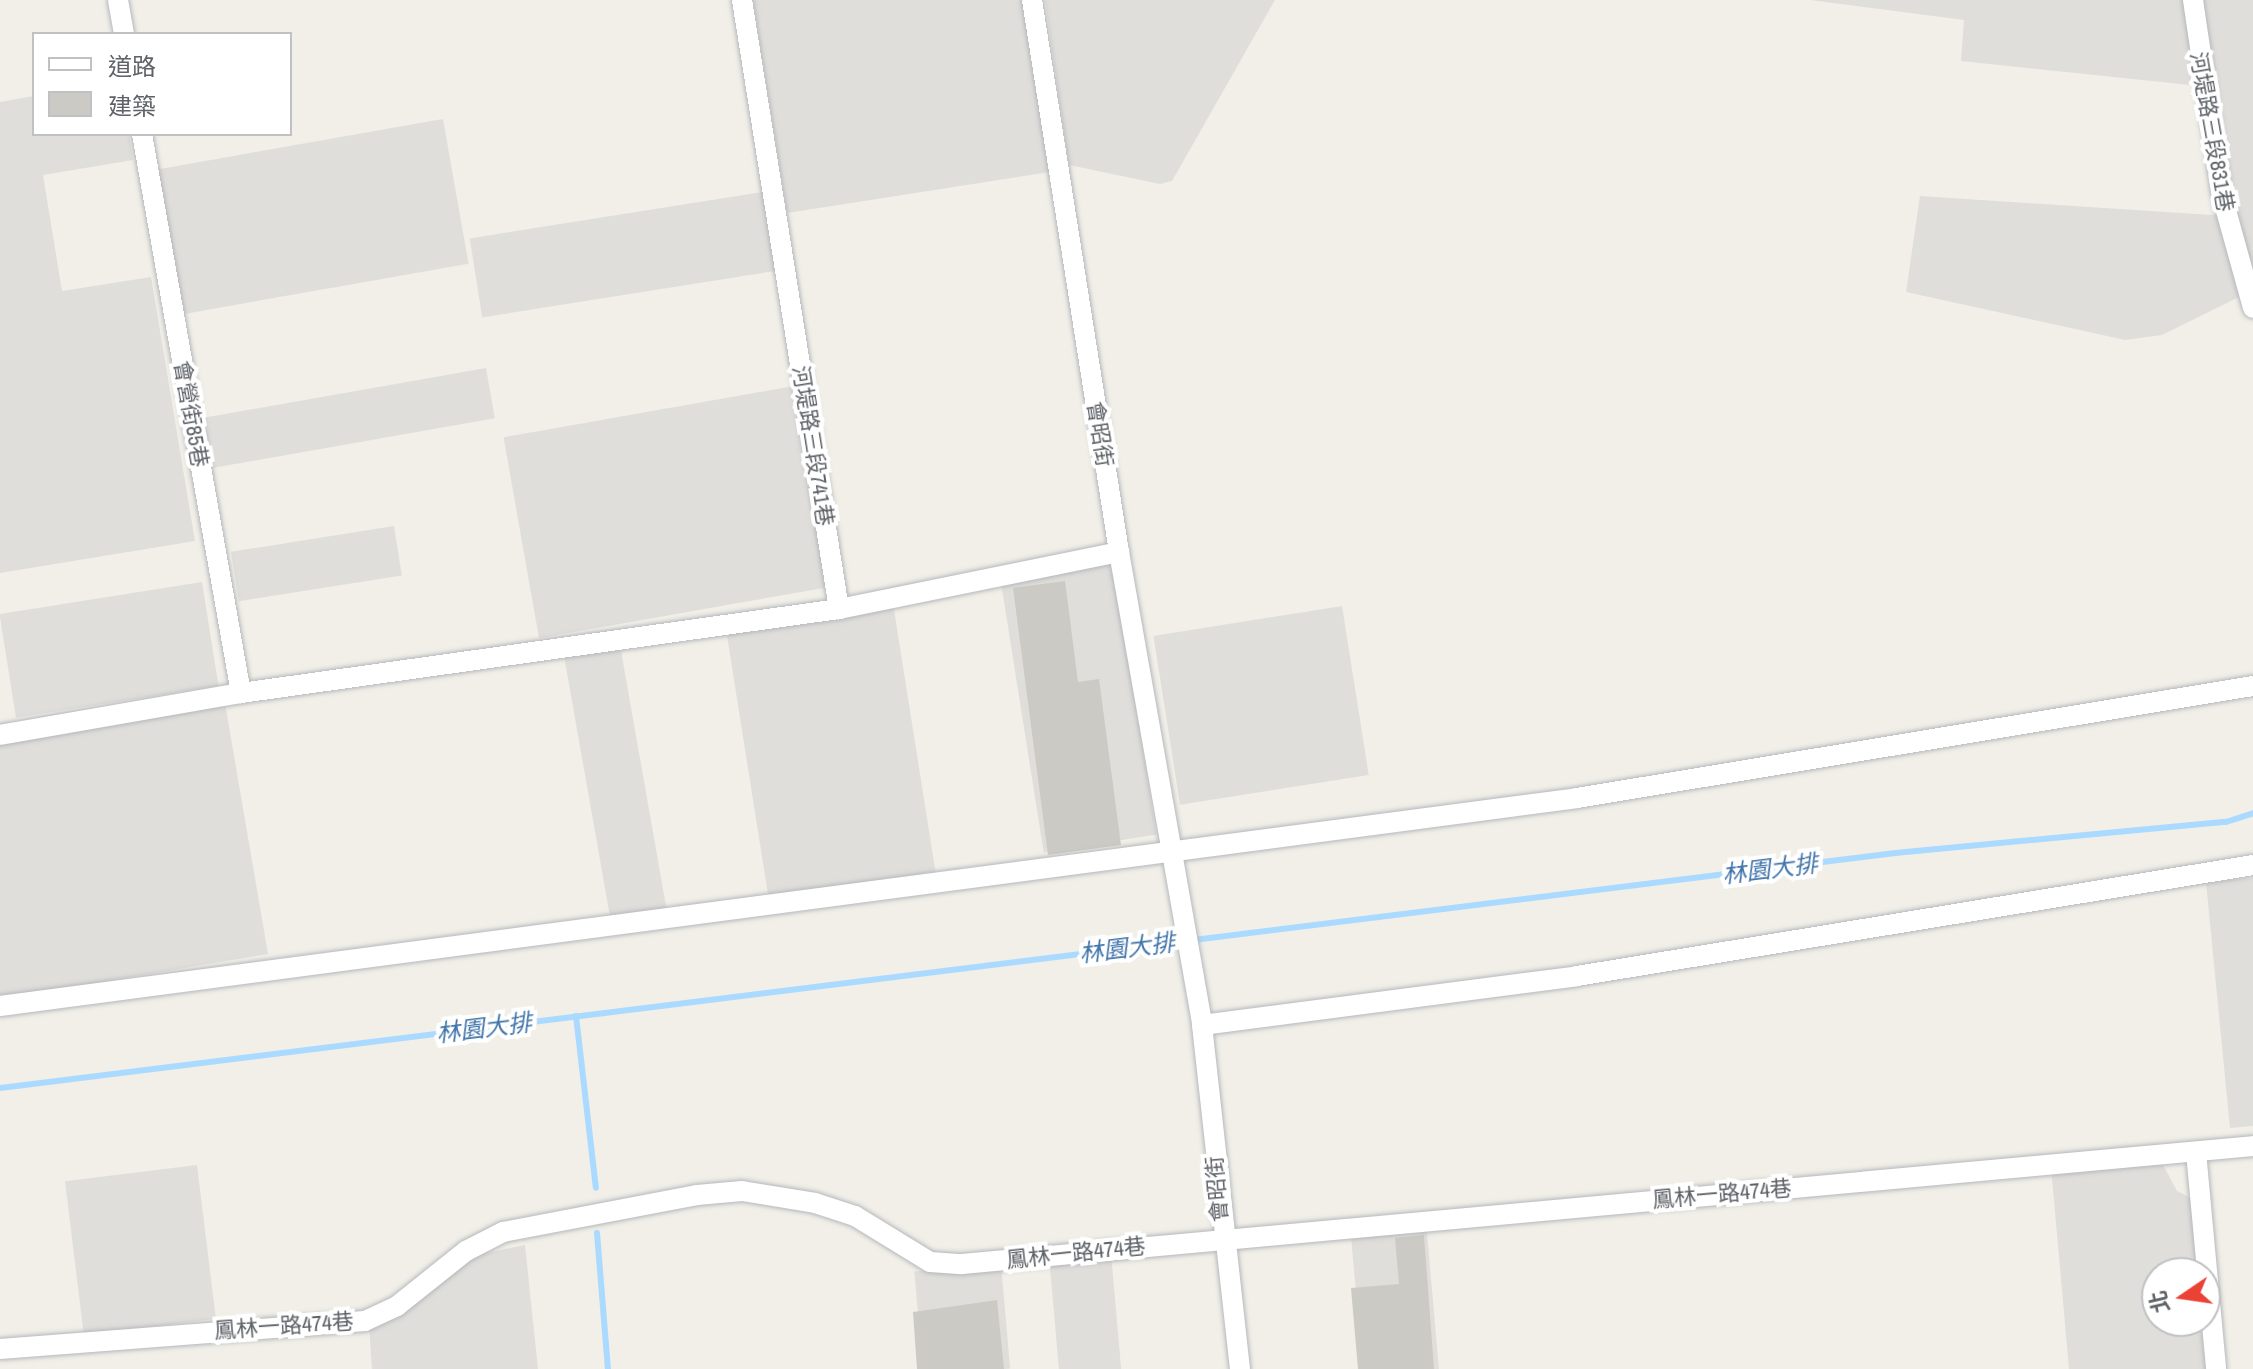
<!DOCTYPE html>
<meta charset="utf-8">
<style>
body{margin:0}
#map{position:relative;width:2253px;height:1369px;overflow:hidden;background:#f1efe8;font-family:"Archivo Narrow","Noto Sans TC",sans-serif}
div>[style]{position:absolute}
.industrial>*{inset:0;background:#e0deda;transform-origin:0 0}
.stream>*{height:6px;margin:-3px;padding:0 3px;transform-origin:3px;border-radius:3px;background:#aadaff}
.building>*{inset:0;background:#cccac5}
.roads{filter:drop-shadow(0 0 2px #b5b8bc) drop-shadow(0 0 2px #b5b8bc)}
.street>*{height:20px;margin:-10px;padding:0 10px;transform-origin:10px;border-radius:10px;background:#fff}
span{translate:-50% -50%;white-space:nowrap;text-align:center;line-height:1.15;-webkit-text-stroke:8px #fff;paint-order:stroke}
.street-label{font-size:22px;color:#5f6368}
.water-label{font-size:24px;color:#4174aa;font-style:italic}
.legend{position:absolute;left:32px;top:32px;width:260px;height:104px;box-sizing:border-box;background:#fff;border:2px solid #bfc1c3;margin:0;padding:10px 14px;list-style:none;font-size:24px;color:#5f6368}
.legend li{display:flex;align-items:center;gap:16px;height:40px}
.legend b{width:40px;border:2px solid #bfc1c3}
.north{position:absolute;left:2141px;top:1257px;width:80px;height:80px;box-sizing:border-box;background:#fff;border:2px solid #bfc1c3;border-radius:50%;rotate:257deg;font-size:22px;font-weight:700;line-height:32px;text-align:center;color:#5f6368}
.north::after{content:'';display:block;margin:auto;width:28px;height:36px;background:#ea4335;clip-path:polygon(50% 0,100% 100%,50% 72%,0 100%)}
</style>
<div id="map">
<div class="industrial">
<i style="clip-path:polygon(753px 0,1022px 0,1050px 172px,787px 213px)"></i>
<i style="clip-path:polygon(1045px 0,1275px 0,1172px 181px,1160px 184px,1069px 165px)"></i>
<i style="clip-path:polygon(1810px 0,2253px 0,2253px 317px,2241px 296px,2162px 335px,2125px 340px,1906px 292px,1920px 196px,2227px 216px,2200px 86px,1961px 61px,1964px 20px)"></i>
<i style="clip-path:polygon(34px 96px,34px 134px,129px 134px,133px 160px,43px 175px,62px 291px,151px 277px,195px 541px,0 573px,0 102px)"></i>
<i style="left:443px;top:119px;width:147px;height:296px;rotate:80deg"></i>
<i style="left:769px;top:191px;width:80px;height:303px;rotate:81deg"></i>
<i style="left:486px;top:368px;width:51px;height:291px;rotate:80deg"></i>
<i style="left:800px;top:385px;width:204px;height:301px;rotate:80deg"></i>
<i style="left:394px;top:526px;width:50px;height:165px;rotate:81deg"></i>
<i style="left:1113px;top:561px;width:277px;height:114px;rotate:81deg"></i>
<i style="left:202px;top:582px;width:105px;height:205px;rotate:81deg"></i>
<i style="left:892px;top:597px;width:282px;height:169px;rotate:81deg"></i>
<i style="left:1342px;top:606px;width:171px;height:191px;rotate:81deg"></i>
<i style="left:620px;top:645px;width:269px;height:57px;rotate:80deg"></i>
<i style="clip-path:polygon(225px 703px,268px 954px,0 999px,0 741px)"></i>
<i style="clip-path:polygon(2253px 878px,2253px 1126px,2230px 1128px,2206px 882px)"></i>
<i style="clip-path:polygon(2159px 1157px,2177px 1191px,2191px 1198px,2198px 1273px,2157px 1273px,2157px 1321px,2202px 1321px,2207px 1369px,2069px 1369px,2051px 1167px)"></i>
<i style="left:197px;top:1165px;width:155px;height:133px;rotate:83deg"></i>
<i style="left:1426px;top:1221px;width:149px;height:76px;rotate:85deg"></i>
<i style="clip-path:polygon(525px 1245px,538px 1369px,372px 1369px,369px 1326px,461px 1258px)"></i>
<i style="left:1111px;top:1253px;width:117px;height:62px;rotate:85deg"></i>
<i style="left:1001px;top:1264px;width:105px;height:87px;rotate:85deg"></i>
</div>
<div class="stream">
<i style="left:576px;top:1016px;width:173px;rotate:83.4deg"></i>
<i style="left:0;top:1088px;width:1910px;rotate:-7.07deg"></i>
<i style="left:1895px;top:853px;width:332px;rotate:-5.4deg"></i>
<i style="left:2226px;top:822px;width:28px;rotate:-18deg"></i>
<i style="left:597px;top:1233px;width:136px;rotate:85.4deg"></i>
</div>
<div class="building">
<i style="clip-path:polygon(1065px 581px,1078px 682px,1099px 679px,1121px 845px,1048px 855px,1013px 588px)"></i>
<i style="clip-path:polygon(1424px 1235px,1434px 1369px,1358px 1369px,1351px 1288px,1399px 1284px,1395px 1238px)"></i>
<i style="clip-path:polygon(997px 1300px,1004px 1369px,917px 1369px,913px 1312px)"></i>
</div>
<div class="roads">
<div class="street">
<i style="left:118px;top:0;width:35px;rotate:80deg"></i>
<i style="left:742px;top:0;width:617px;rotate:80.95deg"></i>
<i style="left:839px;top:609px;width:286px;rotate:-11.5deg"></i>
<i style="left:1032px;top:0;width:559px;rotate:81.04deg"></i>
<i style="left:1119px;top:552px;width:480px;rotate:80deg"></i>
<i style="left:1202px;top:1025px;width:346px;rotate:83.7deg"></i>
<i style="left:2193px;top:0;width:198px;rotate:81.6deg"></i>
<i style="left:2222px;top:196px;width:116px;rotate:74.5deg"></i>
<i style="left:142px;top:134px;width:568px;rotate:79.96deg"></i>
<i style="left:0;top:735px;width:245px;rotate:-9.9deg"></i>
<i style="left:241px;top:693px;width:604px;rotate:-8deg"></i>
<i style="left:0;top:1006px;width:1591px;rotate:-7.51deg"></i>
<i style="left:1577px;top:798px;width:685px;rotate:-9.41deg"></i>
<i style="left:1202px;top:1025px;width:378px;rotate:-7.4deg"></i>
<i style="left:1577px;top:976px;width:685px;rotate:-9.32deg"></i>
<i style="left:2196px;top:1152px;width:218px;rotate:84.7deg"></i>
<i style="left:0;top:1349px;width:366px;rotate:-4.4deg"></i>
<i style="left:365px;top:1321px;width:35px;rotate:-25deg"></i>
<i style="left:397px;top:1306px;width:88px;rotate:-38.6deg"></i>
<i style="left:466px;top:1251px;width:42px;rotate:-27.2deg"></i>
<i style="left:503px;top:1232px;width:197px;rotate:-10.8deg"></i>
<i style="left:697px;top:1195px;width:45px;rotate:-5.1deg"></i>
<i style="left:742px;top:1191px;width:74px;rotate:9.3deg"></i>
<i style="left:815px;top:1203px;width:42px;rotate:18deg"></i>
<i style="left:855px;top:1216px;width:88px;rotate:31.5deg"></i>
<i style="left:930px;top:1262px;width:32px;rotate:4deg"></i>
<i style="left:962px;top:1264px;width:1296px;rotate:-5.22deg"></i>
</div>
</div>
<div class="street-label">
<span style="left:2212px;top:132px;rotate:80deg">河堤路三段831巷</span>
<span style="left:191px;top:414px;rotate:80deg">會營街85巷</span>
<span style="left:1100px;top:434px;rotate:81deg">會昭街</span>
<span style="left:813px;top:446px;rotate:81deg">河堤路三段741巷</span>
<span style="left:1217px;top:1189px;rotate:-95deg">會昭街</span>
<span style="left:1722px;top:1194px;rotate:-5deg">鳳林一路474巷</span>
<span style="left:1076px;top:1253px;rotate:-6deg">鳳林一路474巷</span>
<span style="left:284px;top:1326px;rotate:-4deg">鳳林一路474巷</span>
</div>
<div class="water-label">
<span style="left:1770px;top:869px;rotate:-7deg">林園大排</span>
<span style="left:1127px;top:948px;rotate:-7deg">林園大排</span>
<span style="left:484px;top:1028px;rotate:-7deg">林園大排</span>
</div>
<ul class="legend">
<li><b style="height:10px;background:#fff"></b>道路</li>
<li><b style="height:22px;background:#cccac5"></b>建築</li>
</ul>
<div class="north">北</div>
</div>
